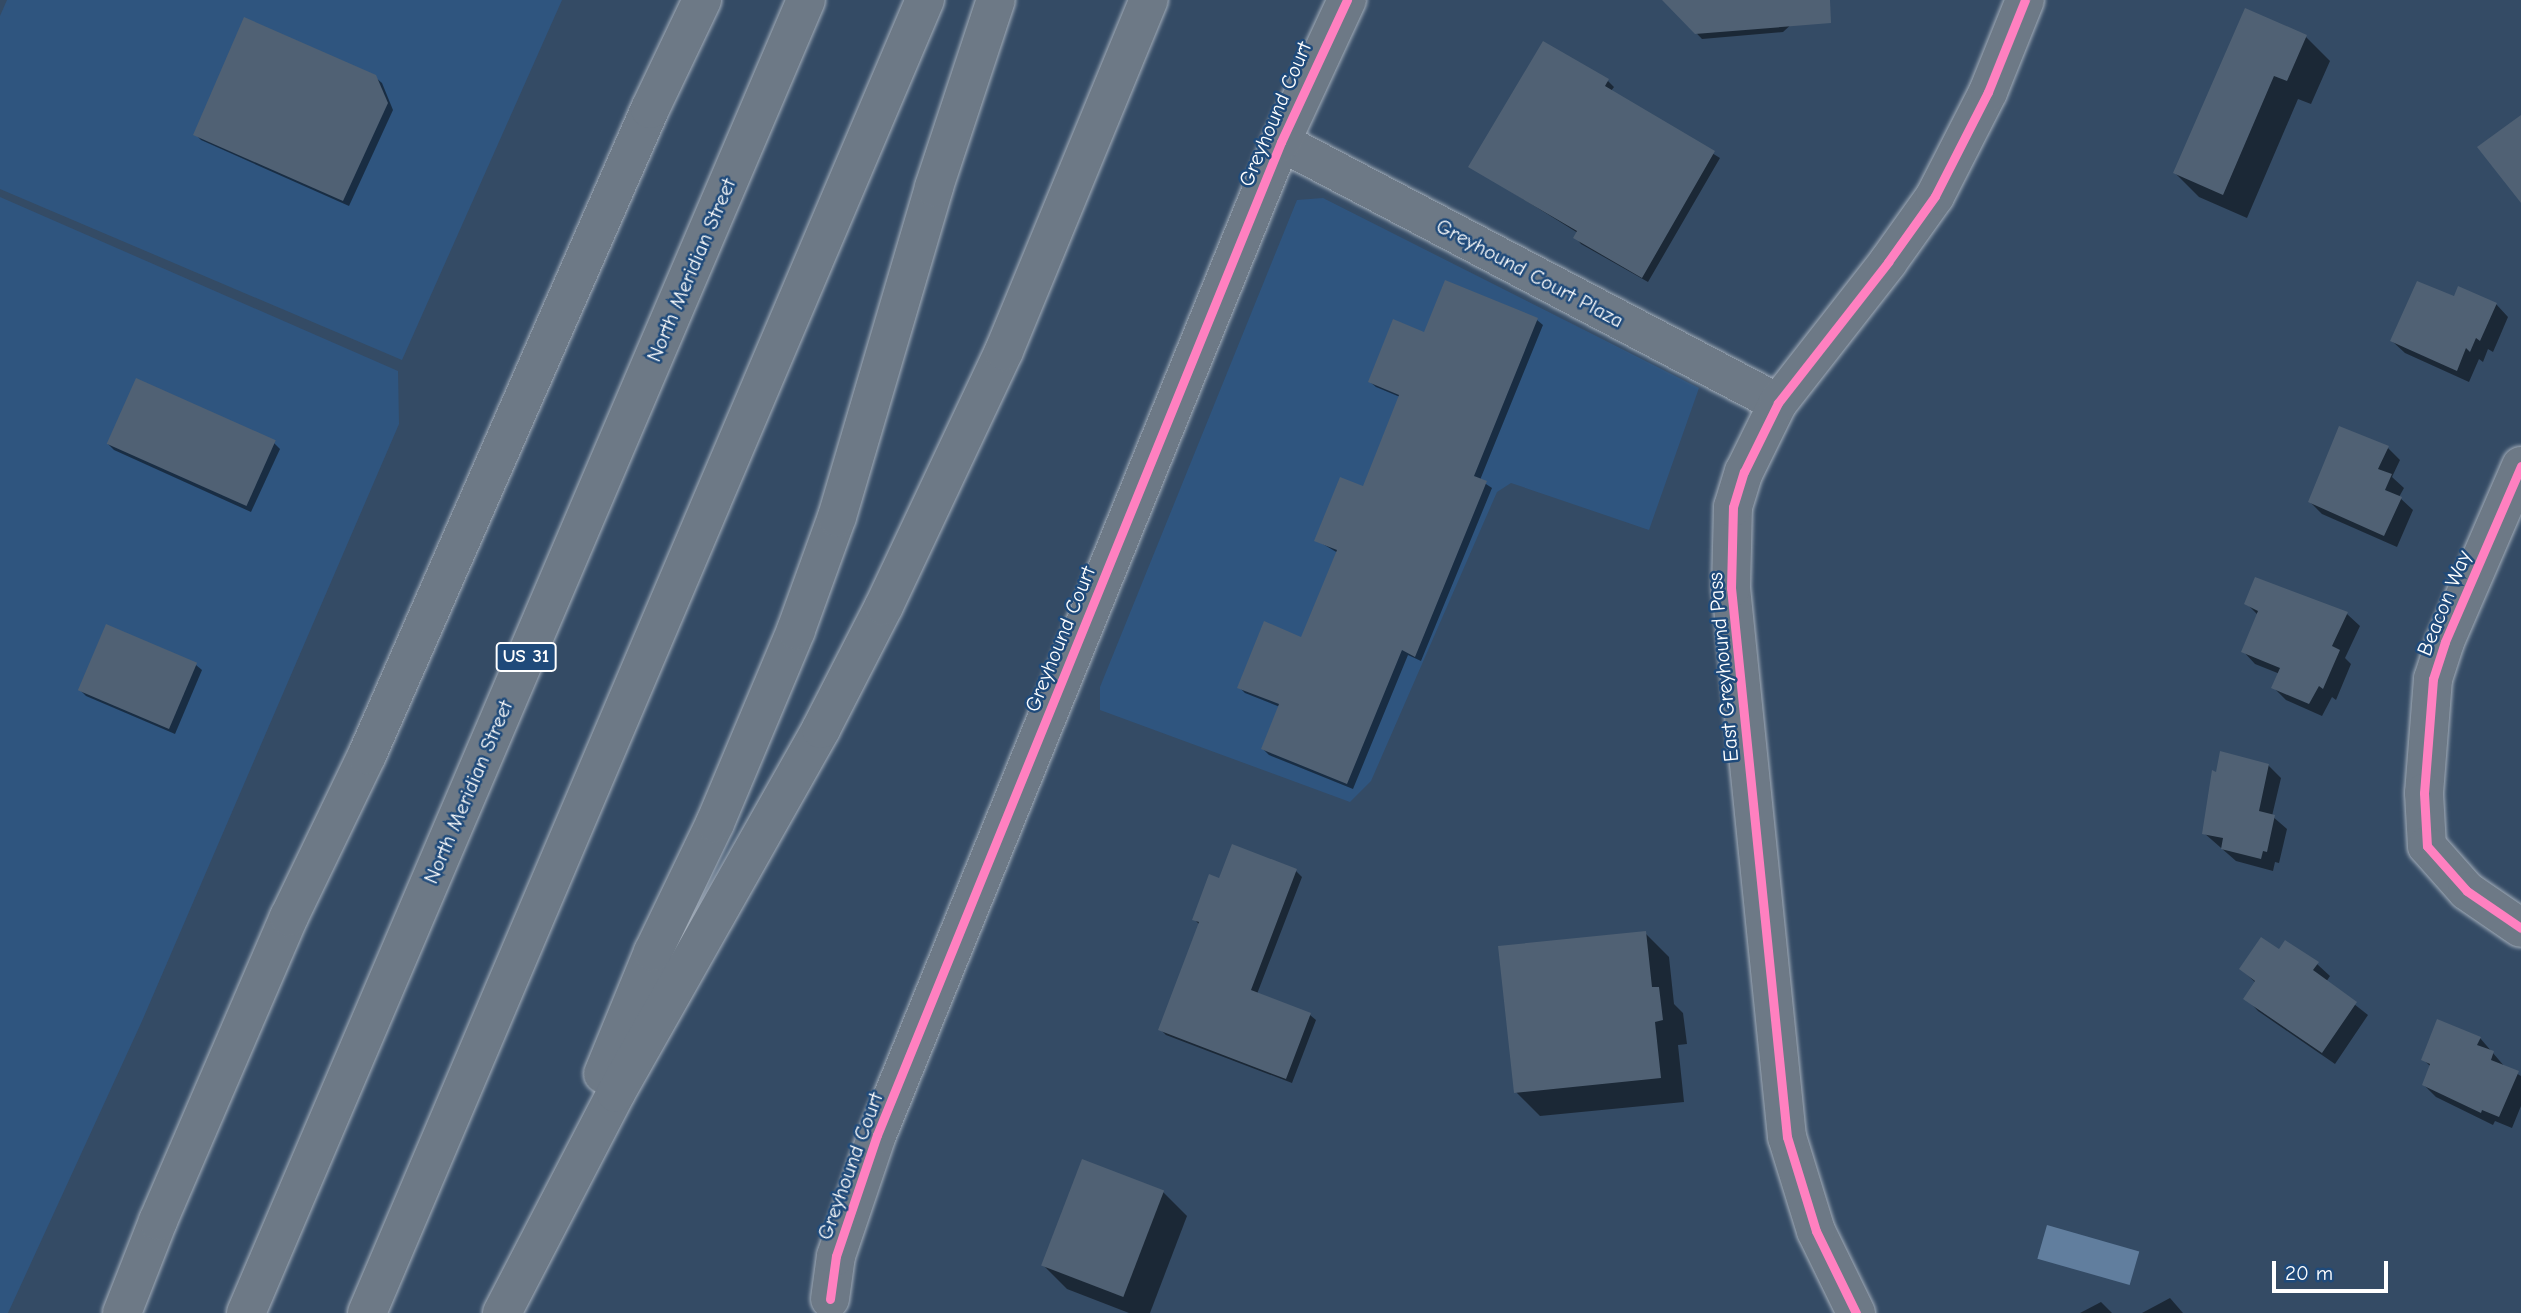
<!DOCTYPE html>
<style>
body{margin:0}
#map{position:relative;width:2521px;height:1313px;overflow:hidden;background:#344b65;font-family:"Comic Neue",sans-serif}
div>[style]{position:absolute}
.built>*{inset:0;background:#2f557f}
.water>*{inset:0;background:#617e9e;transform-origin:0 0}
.shadow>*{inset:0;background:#0007}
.building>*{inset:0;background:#506174;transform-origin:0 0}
.roads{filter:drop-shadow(0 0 2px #a4aeba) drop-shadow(0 0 2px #a4aeba)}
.minor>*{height:38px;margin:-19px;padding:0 19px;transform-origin:19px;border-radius:19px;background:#6d7986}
.highway>*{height:38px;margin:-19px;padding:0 19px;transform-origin:19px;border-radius:19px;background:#6d7986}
.cycleway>*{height:9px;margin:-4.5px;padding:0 4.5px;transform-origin:4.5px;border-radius:4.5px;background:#ff80c0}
span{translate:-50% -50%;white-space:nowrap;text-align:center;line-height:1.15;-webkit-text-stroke:5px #1f4a7a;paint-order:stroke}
.shield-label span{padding:2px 5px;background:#1f4a7a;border:2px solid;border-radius:5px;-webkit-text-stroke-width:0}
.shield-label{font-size:19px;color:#fff;font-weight:700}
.street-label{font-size:21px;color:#fff}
.scale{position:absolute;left:2272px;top:1261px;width:116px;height:32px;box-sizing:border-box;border:4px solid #fff;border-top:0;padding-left:9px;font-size:21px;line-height:24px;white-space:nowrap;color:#fff;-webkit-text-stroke:5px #1f4a7a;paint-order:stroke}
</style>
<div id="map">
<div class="built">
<i style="clip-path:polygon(7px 0,562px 0,402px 360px,0 189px,0 16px)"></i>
<i style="clip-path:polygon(0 197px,398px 371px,399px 424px,142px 1021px,8px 1313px,0 1313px)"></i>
<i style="clip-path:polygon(1323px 198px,1699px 388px,1649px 530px,1511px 483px,1497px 492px,1371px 781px,1350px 802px,1100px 710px,1100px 687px,1297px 200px)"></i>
</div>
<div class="water">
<i style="left:2047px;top:1225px;width:96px;height:35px;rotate:16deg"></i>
</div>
<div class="shadow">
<i style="clip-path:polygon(1665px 0,1818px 0,1783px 32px,1702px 39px)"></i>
<i style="clip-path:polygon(2306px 37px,2330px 61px,2311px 104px,2298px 99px,2247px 218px,2199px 197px,2175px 173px)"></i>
<i style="clip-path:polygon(375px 77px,382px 83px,393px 110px,349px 206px,201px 140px,195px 134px)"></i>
<i style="clip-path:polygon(1608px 81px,1614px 87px,1611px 91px,1720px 158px,1648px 282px,1581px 244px,1576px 238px,1578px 233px,1470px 166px)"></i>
<i style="clip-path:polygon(2455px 299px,2496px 304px,2508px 317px,2493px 352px,2488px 349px,2483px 362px,2479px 359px,2469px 382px,2405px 353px,2392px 341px)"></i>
<i style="clip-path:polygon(1537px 320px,1543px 325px,1480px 480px,1492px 488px,1421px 661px,1408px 655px,1353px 789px,1269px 755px,1263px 749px,1280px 707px,1245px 693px,1239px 687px,1302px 639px,1338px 553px,1316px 540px,1364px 488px,1400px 397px,1376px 387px,1370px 382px,1425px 334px)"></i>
<i style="clip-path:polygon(274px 443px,280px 449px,251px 512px,114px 450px,108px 444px)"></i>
<i style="clip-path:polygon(2388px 448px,2400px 460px,2392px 477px,2404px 488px,2399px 497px,2413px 510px,2397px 547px,2322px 514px,2310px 502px)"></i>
<i style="clip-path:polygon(2256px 579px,2347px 614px,2360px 626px,2345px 658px,2351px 664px,2336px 700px,2332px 697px,2322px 716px,2286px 700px,2273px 687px,2280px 674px,2255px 664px,2243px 651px,2258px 615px,2246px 603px)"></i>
<i style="clip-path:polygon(196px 665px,202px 670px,175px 734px,86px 696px,80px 690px)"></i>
<i style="clip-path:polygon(2268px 765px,2281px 778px,2272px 816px,2287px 829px,2279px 863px,2275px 862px,2273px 871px,2236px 861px,2204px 833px,2218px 775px)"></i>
<i style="clip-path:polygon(1296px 871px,1302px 877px,1257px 994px,1310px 1015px,1316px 1020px,1292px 1083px,1166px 1035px,1160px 1029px,1200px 925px,1194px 919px,1220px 880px)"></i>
<i style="clip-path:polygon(1645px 933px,1669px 957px,1674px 1004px,1683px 1013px,1687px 1044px,1678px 1045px,1684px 1102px,1540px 1116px,1516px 1092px)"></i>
<i style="clip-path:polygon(2279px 952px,2317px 964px,2330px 976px,2326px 982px,2368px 1015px,2335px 1064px,2258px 1011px,2246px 998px,2256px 983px,2241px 969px)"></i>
<i style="clip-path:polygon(2480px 1038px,2505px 1067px,2521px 1076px,2521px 1106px,2512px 1128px,2495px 1121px,2493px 1125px,2436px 1097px,2424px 1085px,2431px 1067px,2423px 1059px)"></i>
<i style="clip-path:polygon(1163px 1192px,1187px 1216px,1150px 1313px,1129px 1313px,1067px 1289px,1043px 1265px)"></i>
<i style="clip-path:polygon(2170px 1298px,2183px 1313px,2142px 1313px)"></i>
<i style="clip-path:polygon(2101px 1302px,2112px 1313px,2080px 1313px)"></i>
</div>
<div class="building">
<i style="clip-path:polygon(1662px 0,1830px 0,1831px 23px,1695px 34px)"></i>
<i style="clip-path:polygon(2245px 8px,2307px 35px,2287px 81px,2274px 76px,2223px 195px,2173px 173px)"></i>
<i style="clip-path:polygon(244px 17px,376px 75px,388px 103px,343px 201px,193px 135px)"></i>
<i style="clip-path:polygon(1543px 41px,1609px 79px,1605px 86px,1715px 151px,1642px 278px,1573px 238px,1577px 231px,1468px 167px)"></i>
<i style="clip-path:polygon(2521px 115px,2521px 203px,2477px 147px)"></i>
<i style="clip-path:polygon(1445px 280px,1538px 318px,1474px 476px,1487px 481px,1415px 657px,1402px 650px,1347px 784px,1261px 749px,1279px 704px,1237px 688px,1264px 621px,1301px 637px,1337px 550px,1314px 541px,1340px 477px,1363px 486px,1399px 395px,1368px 382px,1393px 319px,1424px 332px)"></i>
<i style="clip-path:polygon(2417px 281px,2454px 296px,2458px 286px,2497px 303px,2480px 341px,2476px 338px,2470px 352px,2466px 348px,2457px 371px,2390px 341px)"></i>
<i style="left:136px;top:378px;width:153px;height:72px;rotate:24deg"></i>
<i style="clip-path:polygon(2339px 426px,2389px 446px,2378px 469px,2392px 474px,2385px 490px,2402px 497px,2384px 536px,2308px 502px)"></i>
<i style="clip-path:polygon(2255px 577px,2348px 612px,2332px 646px,2340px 650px,2323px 689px,2319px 686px,2309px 704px,2271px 688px,2280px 668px,2241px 652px,2258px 611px,2244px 604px)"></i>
<i style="left:106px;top:624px;width:99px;height:72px;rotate:23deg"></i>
<i style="clip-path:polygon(2220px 751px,2269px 764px,2259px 811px,2275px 815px,2267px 852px,2263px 851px,2261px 859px,2221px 849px,2223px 838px,2202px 834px,2212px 770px,2216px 772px)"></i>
<i style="clip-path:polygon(1232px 844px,1297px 869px,1251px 990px,1311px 1013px,1286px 1079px,1158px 1030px,1199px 922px,1192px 920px,1209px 874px,1219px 878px)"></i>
<i style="clip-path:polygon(1646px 931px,1652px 987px,1659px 987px,1663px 1020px,1655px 1022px,1661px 1078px,1514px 1093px,1498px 946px)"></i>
<i style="clip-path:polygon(2261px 937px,2279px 949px,2285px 940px,2319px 962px,2313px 970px,2357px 1002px,2322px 1053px,2243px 999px,2255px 981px,2239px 969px)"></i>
<i style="clip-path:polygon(2437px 1019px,2481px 1037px,2477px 1045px,2494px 1051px,2491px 1060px,2519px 1071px,2499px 1117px,2482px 1110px,2481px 1113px,2422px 1085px,2430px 1064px,2421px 1060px)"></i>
<i style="left:1082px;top:1159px;width:88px;height:114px;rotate:21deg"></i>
</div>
<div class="roads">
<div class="minor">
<i style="left:1281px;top:142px;width:561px;rotate:27.71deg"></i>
<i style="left:2521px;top:466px;width:192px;rotate:113.4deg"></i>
<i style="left:2445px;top:642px;width:39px;rotate:108deg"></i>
<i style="left:2433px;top:679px;width:114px;rotate:94.5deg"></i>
<i style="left:2424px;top:793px;width:53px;rotate:86.8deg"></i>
<i style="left:2427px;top:846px;width:60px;rotate:48.4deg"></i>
<i style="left:2467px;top:891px;width:65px;rotate:34.4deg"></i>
<i style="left:830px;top:1299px;width:43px;rotate:-82.1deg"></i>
<i style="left:836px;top:1256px;width:128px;rotate:-71.3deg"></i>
<i style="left:877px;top:1135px;width:1072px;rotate:-67.86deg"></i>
<i style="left:1281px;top:142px;width:157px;rotate:-65.1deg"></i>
<i style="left:1856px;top:1313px;width:91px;rotate:-116deg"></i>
<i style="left:1816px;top:1231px;width:98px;rotate:-107.1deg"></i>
<i style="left:1787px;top:1137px;width:552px;rotate:-95.82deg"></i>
<i style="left:1731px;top:588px;width:81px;rotate:-88.6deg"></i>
<i style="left:1733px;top:507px;width:37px;rotate:-73deg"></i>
<i style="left:1744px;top:472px;width:77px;rotate:-63.8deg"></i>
<i style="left:1778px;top:403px;width:179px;rotate:-52deg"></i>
<i style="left:1888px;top:262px;width:81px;rotate:-54.5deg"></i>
<i style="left:1935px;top:196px;width:117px;rotate:-63deg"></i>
<i style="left:1988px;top:92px;width:99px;rotate:-68.1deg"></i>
</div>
<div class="highway">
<i style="left:603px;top:1074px;width:132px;rotate:-67.7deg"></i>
<i style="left:653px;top:952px;width:143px;rotate:-64.3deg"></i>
<i style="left:715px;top:823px;width:209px;rotate:-67.2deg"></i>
<i style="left:796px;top:630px;width:120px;rotate:-70.1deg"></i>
<i style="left:837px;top:517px;width:344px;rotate:-73.6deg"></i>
<i style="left:934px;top:187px;width:197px;rotate:-71.7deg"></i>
<i style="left:122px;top:1313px;width:99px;rotate:-68.6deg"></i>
<i style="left:158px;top:1221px;width:331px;rotate:-66.7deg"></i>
<i style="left:289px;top:917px;width:180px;rotate:-64.3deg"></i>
<i style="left:367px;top:755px;width:705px;rotate:-66.34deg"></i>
<i style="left:650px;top:109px;width:121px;rotate:-64.5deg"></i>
<i style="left:246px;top:1313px;width:1427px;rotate:-66.9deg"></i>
<i style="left:367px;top:1313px;width:1427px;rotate:-66.98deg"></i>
<i style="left:502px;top:1313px;width:248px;rotate:-62.6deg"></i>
<i style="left:616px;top:1093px;width:418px;rotate:-60.6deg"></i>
<i style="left:821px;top:729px;width:138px;rotate:-62.9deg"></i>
<i style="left:884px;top:606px;width:282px;rotate:-64.8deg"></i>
<i style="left:1004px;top:351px;width:380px;rotate:-67.6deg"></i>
</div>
</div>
<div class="cycleway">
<i style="left:2521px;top:466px;width:192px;rotate:113.4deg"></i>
<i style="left:2445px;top:642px;width:39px;rotate:108deg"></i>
<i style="left:2433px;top:679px;width:114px;rotate:94.5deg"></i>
<i style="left:2424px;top:793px;width:53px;rotate:86.8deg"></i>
<i style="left:2427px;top:846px;width:60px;rotate:48.4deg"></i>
<i style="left:2467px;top:891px;width:65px;rotate:34.4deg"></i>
<i style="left:830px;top:1299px;width:43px;rotate:-82.1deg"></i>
<i style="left:836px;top:1256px;width:128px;rotate:-71.3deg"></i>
<i style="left:877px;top:1135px;width:1072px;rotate:-67.86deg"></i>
<i style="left:1281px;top:142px;width:157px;rotate:-65.1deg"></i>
<i style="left:1856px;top:1313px;width:91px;rotate:-116deg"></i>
<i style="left:1816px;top:1231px;width:98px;rotate:-107.1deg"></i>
<i style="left:1787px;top:1137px;width:552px;rotate:-95.82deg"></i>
<i style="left:1731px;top:588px;width:81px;rotate:-88.6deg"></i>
<i style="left:1733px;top:507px;width:37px;rotate:-73deg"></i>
<i style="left:1744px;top:472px;width:77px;rotate:-63.8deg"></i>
<i style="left:1778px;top:403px;width:179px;rotate:-52deg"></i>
<i style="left:1888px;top:262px;width:81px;rotate:-54.5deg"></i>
<i style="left:1935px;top:196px;width:117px;rotate:-63deg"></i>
<i style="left:1988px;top:92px;width:99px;rotate:-68.1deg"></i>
</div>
<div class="shield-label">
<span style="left:526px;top:657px">US 31</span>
</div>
<div class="street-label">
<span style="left:1275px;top:114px;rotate:-67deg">Greyhound Court</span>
<span style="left:691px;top:270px;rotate:-67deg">North Meridian Street</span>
<span style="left:1530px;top:273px;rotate:28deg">Greyhound Court Plaza</span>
<span style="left:2444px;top:603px;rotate:-68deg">Beacon Way</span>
<span style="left:1060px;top:639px;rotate:-68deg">Greyhound Court</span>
<span style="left:1723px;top:667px;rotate:-95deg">East Greyhound Pass</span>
<span style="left:468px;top:792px;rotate:-67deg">North Meridian Street</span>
<span style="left:850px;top:1166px;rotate:-70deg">Greyhound Court</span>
</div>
<div class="scale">20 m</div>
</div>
